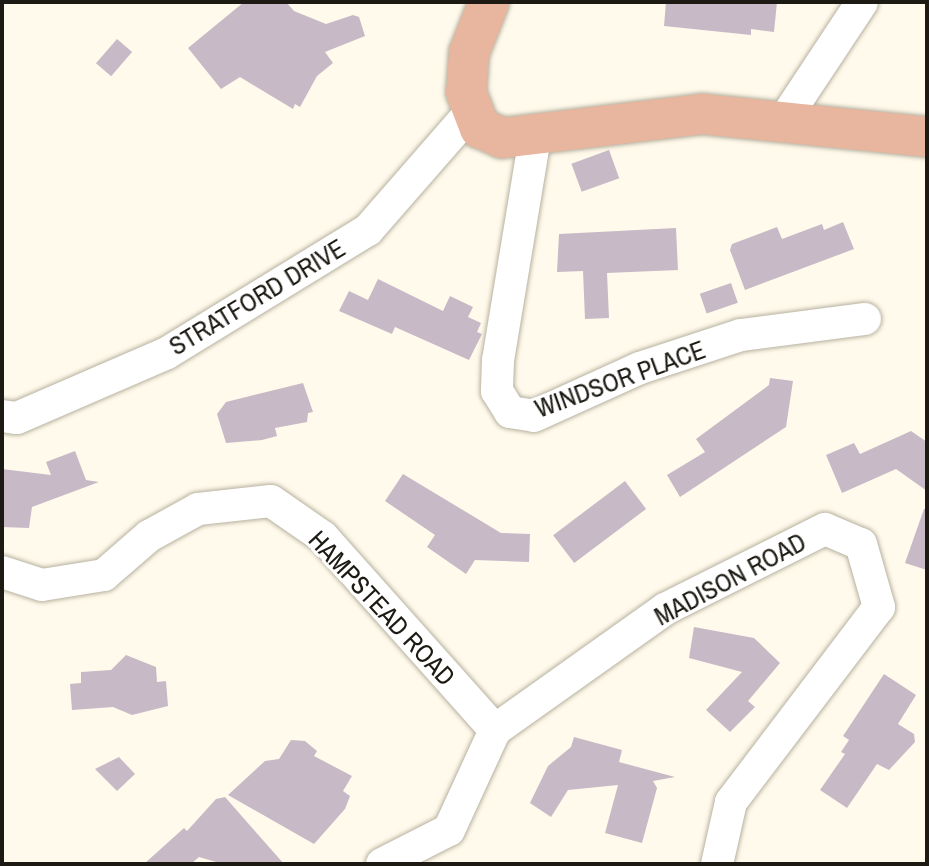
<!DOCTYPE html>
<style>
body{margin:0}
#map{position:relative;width:929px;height:866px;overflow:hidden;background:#fffaeb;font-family:"Archivo Narrow",sans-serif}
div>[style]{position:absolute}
.building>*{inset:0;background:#c8b9c7;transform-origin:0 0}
.roads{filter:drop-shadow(0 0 2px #b7b1a0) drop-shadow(0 0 2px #b7b1a0)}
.minor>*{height:32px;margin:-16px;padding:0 16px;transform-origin:16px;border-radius:16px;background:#fff}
.major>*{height:40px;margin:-20px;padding:0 20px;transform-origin:20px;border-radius:20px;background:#e8b59e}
span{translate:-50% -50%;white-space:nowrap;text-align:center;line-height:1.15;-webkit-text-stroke:6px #fff;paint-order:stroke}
.street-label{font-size:26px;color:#1c1a13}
.frame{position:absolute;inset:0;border:4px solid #1c1a13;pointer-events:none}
</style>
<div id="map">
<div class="building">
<i style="clip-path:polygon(244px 2px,286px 2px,294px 11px,326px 24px,353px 15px,359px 17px,365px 36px,325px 52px,333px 63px,317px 76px,300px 107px,295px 104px,293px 109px,240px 77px,221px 89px,188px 48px)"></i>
<i style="clip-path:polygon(666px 2px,777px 2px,774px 32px,751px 29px,751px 35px,664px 26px)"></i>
<i style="left:117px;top:39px;width:20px;height:32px;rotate:41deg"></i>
<i style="left:609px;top:150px;width:30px;height:40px;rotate:70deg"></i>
<i style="clip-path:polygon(843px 222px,854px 249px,745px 290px,730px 250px,732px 244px,777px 227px,782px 239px,822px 224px,824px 230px)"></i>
<i style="clip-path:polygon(676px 228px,678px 270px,607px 273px,609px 318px,585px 319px,583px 271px,557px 272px,559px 234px)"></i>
<i style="clip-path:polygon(378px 279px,443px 311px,450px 296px,473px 307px,468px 317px,481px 323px,477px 332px,482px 334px,469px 360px,395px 327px,392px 334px,339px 311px,349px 291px,368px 300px)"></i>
<i style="left:731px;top:283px;width:21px;height:33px;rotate:71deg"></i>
<i style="clip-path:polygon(770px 378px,793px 381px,786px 427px,680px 497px,667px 475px,705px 452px,696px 439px,769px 385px)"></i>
<i style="clip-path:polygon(303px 383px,313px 412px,308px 413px,307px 422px,275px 428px,277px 436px,262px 440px,226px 443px,217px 414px,226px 402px)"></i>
<i style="clip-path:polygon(911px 431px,927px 442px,927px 491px,896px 469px,842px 493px,826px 455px,854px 443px,860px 454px)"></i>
<i style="clip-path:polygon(75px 451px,86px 480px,99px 482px,32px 507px,29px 528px,2px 527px,2px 469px,51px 475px,46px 462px)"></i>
<i style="clip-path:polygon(403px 474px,501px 533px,530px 534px,529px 562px,475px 560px,466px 574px,427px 547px,435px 535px,385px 501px)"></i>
<i style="left:625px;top:481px;width:35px;height:90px;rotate:53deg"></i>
<i style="clip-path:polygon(924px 509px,927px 509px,927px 570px,905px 563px)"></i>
<i style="clip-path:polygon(694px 627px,754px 638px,780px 663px,748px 701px,755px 707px,730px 732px,706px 710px,742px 672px,689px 658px)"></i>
<i style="clip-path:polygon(126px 655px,156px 667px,157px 682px,166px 681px,168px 706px,132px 715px,113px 707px,72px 710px,70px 684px,81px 683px,81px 672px,111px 670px)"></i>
<i style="clip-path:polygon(884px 674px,916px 695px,898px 724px,914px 734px,915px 742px,889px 770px,877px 764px,847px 808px,820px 790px,845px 754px,841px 752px,849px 740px,843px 736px)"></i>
<i style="clip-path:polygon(574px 737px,622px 750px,619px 762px,675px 777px,653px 781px,657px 788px,642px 843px,605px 833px,618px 785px,568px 790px,551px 817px,530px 803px,548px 766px,571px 747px)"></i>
<i style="clip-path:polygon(291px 740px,305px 741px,317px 751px,314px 756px,352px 776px,343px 791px,350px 796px,345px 809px,314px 844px,228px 795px,265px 761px,279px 759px)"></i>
<i style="clip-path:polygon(119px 757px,135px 774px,117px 791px,95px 769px)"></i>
<i style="clip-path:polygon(225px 797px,284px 864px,223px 864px,199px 857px,191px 864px,144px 864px,184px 828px,187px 831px,216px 799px)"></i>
</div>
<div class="roads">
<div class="minor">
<i style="left:784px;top:120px;width:141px;rotate:-56.5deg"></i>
<i style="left:535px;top:137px;width:226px;rotate:99.4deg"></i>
<i style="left:498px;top:360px;width:31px;rotate:92deg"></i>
<i style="left:497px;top:391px;width:25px;rotate:58deg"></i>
<i style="left:510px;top:412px;width:24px;rotate:9deg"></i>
<i style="left:534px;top:416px;width:116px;rotate:-24.4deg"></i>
<i style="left:640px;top:368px;width:106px;rotate:-18.1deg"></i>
<i style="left:741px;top:335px;width:125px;rotate:-7.4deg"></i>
<i style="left:2px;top:416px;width:15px;rotate:8deg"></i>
<i style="left:17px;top:418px;width:163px;rotate:-23.4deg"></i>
<i style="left:167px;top:353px;width:236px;rotate:-31.5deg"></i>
<i style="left:368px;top:230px;width:155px;rotate:-48.9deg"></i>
<i style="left:2px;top:572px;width:42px;rotate:18deg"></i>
<i style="left:42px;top:585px;width:63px;rotate:-9.2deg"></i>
<i style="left:104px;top:575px;width:60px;rotate:-40.9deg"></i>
<i style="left:149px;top:536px;width:56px;rotate:-28.9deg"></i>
<i style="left:198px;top:509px;width:73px;rotate:-6.3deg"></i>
<i style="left:271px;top:501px;width:63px;rotate:34.7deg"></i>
<i style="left:323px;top:537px;width:259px;rotate:48.3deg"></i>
<i style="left:382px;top:864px;width:75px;rotate:-26.9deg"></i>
<i style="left:449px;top:830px;width:110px;rotate:-65.3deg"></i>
<i style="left:495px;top:730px;width:209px;rotate:-35.4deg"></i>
<i style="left:665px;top:609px;width:179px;rotate:-26.6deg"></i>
<i style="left:825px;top:529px;width:39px;rotate:23deg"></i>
<i style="left:861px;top:544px;width:66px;rotate:74.1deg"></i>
<i style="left:879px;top:607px;width:245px;rotate:127.2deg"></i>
<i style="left:731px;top:802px;width:64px;rotate:102.7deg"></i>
</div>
<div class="major">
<i style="left:489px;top:2px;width:55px;rotate:111.4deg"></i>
<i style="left:469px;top:53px;width:39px;rotate:94deg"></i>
<i style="left:466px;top:92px;width:39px;rotate:69deg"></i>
<i style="left:480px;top:128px;width:24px;rotate:24deg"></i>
<i style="left:502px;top:138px;width:201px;rotate:-6.8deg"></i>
<i style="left:702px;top:114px;width:226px;rotate:5.8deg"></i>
</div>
</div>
<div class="street-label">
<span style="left:257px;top:297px;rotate:-31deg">STRATFORD DRIVE</span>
<span style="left:620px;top:379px;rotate:-20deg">WINDSOR PLACE</span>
<span style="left:730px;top:579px;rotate:-28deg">MADISON ROAD</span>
<span style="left:382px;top:608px;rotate:47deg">HAMPSTEAD ROAD</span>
</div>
<div class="frame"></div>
</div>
